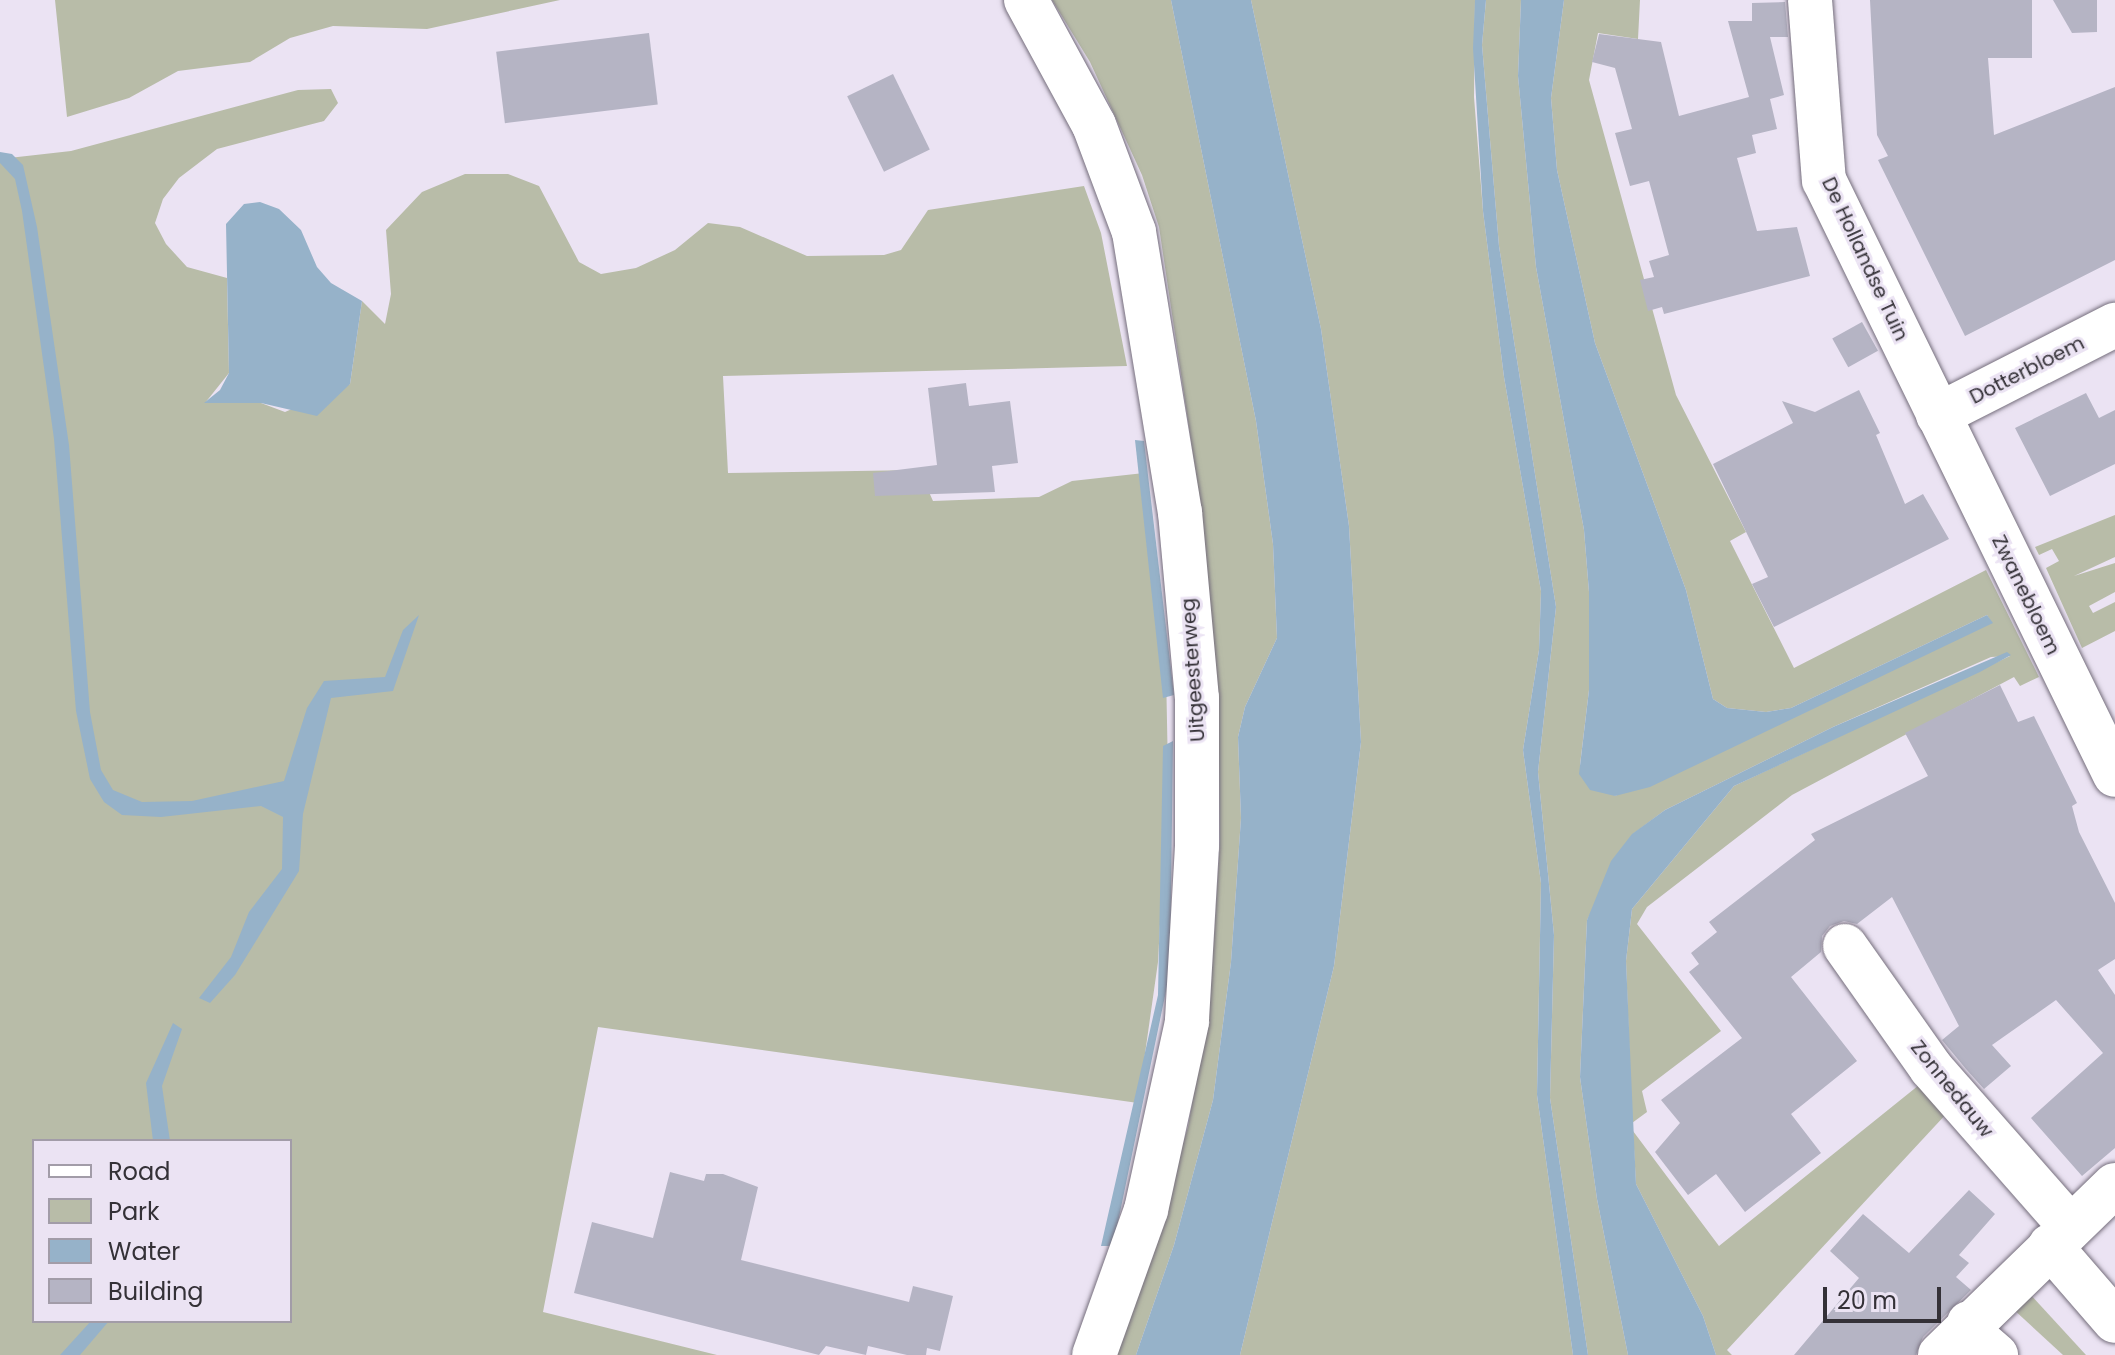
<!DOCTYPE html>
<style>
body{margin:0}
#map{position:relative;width:2115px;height:1355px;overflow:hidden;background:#ebe3f3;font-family:Poppins,sans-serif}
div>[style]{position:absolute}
.green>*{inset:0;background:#b8bca8}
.water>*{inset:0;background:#96b2c9}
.building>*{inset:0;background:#b5b4c4;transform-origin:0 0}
.roads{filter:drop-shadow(0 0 2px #756e7c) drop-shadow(0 0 2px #756e7c)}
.minor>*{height:44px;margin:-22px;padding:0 22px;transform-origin:22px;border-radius:22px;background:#fff}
.tertiary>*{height:44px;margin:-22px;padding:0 22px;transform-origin:22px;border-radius:22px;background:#fff}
span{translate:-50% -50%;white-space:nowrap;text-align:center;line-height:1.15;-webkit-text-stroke:6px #ebe3f3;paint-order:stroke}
.street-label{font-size:20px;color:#343137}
.legend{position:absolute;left:32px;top:1139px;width:260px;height:184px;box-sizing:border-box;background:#ebe3f3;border:2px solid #a29ca8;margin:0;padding:10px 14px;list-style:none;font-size:24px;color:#343137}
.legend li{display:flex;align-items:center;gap:16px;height:40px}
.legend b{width:40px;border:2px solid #a29ca8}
.scale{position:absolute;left:1823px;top:1287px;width:118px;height:36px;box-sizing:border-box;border:4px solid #343137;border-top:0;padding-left:10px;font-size:24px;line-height:28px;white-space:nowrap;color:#343137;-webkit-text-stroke:6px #ebe3f3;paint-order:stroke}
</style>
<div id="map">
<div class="green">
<i style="clip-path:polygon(55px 0,560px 0,427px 29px,333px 26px,290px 38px,250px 62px,178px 71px,129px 98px,67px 117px)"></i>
<i style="clip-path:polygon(1052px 0,1171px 0,1256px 421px,1273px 544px,1277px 638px,1245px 707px,1238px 737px,1241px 818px,1231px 962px,1213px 1100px,1174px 1245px,1136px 1355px,1110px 1355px,1135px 1297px,1188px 1127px,1210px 1000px,1220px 841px,1219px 751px,1195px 468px,1159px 227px,1142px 175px,1090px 62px)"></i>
<i style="clip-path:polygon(1251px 0,1475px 0,1474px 97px,1483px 211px,1504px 377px,1541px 591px,1539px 650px,1523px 750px,1541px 883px,1537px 1095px,1573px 1355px,1240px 1355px,1334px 966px,1361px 742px,1349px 526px,1321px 329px)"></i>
<i style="clip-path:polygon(1486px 0,1521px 0,1518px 76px,1536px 267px,1584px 530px,1589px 592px,1589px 690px,1580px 765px,1615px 796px,1990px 620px,1987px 615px,1791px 708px,1766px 712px,1727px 708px,1713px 699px,1686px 590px,1595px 343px,1557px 170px,1551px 98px,1564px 0,1640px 0,1638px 39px,1598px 33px,1589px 80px,1676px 395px,1746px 532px,1730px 541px,1794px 668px,1986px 570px,2039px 677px,2020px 686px,2014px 677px,1792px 795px,1647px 907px,1637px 924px,1721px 1031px,1642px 1091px,1647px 1112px,1632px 1123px,1626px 961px,1632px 909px,1734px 786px,2010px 656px,1991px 657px,1833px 727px,1665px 810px,1633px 834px,1587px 920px,1580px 1077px,1597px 1199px,1628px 1355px,1588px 1355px,1550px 1098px,1554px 935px,1538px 772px,1556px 607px,1499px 246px,1482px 45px)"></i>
<i style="clip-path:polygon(evenodd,331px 89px,338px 103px,324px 121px,217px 149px,179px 178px,163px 199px,155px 223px,166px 244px,187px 267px,227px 278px,229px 373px,205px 403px,261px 403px,285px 412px,350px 384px,362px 301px,385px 324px,391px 294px,386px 230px,422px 192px,465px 174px,508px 174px,539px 186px,579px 262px,601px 274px,636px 268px,675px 250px,708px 223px,740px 227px,807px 256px,884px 255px,901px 250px,928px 210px,1084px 186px,1101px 233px,1127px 366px,723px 376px,728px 473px,919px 470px,933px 501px,1039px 497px,1072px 481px,1144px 473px,1166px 670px,1168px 772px,1158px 962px,1138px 1103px,598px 1027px,543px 1312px,717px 1355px,0 1355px,0 159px,71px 151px,298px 90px,331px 89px,34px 1141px,290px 1141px,290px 1321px,34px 1321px,34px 1141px)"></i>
<i style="clip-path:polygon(2115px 515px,2115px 557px,2074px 576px,2115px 563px,2115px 592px,2089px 606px,2093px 613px,2115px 602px,2115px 631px,2082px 648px,2046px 568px,2059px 561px,2052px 549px,2039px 555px,2035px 547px)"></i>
<i style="clip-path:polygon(1924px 1081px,1948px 1112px,1727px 1350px,1732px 1355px,1716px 1355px,1703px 1316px,1636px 1184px,1633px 1131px,1719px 1246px)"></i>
<i style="clip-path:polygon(2029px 1293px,2086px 1355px,2063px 1355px,2012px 1308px)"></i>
</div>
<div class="water">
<i style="clip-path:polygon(1171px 0,1251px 0,1321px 329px,1349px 526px,1361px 742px,1334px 966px,1240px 1355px,1136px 1355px,1174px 1245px,1213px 1100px,1231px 962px,1241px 818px,1238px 737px,1245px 707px,1277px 638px,1273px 544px,1256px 421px)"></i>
<i style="clip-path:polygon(1475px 0,1486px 0,1482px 45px,1499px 246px,1556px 607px,1538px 772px,1554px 935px,1550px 1098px,1588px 1355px,1573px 1355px,1537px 1095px,1541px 883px,1523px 750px,1539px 650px,1541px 591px,1504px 377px,1483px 211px,1473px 48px)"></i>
<i style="clip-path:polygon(1521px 0,1564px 0,1551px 98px,1557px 170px,1595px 343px,1686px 590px,1713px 699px,1727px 708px,1766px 712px,1791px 708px,1987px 615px,1993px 623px,1650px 787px,1615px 796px,1590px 790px,1579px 774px,1589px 690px,1589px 592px,1584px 530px,1536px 267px,1518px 76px)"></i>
<i style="clip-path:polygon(0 152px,12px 154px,23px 165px,37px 227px,69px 445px,90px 712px,101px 770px,113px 790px,142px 802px,192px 801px,284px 781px,307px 708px,324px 681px,385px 677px,403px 630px,419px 615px,393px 691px,331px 698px,303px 814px,299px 871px,235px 975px,210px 1003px,199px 998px,231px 957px,249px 912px,282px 869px,283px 817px,261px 806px,161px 817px,122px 815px,104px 802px,90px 779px,76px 711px,54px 439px,22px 211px,15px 179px,0 163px)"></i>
<i style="clip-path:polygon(260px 202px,279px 209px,301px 230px,317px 267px,331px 283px,362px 301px,350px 384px,317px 416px,261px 403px,204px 403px,220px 390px,229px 373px,226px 224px,244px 204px)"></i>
<i style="clip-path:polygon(1135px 440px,1144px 441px,1174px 695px,1163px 698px)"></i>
<i style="clip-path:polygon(2007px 652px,2011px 655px,1980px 672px,1734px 786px,1632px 909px,1626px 961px,1636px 1184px,1703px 1316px,1716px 1355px,1628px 1355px,1597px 1199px,1580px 1077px,1587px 920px,1611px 861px,1632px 834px,1665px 810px,1833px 727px)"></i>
<i style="clip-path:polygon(1173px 741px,1170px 972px,1113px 1246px,1101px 1246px,1158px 995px,1163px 746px)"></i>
<i style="clip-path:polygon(173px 1023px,182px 1029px,162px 1086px,170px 1141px,153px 1141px,146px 1083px)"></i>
<i style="clip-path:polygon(91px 1321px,109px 1321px,80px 1355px,60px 1355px)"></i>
</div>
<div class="building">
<i style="clip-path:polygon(1870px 0,2032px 0,2032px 58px,1988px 58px,1994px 135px,2115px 87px,2115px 260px,1965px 336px,1878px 160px,1888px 156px,1877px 135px)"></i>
<i style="clip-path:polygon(2053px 0,2097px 0,2097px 32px,2072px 33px)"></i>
<i style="clip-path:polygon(1785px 2px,1788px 37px,1770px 37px,1784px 95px,1770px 99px,1777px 129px,1752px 135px,1756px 153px,1737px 158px,1757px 231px,1797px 227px,1810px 276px,1664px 314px,1662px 307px,1648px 311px,1640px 280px,1654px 277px,1649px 261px,1669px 255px,1649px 181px,1630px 186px,1615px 133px,1632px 129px,1615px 68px,1592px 62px,1599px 34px,1661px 42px,1679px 116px,1749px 97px,1728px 21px,1752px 21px,1752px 3px)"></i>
<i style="left:649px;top:33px;width:72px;height:154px;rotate:83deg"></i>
<i style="left:893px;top:74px;width:84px;height:51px;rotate:64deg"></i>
<i style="left:1862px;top:322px;width:33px;height:34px;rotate:61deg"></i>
<i style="clip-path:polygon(966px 383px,969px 406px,1010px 401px,1018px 463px,992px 466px,995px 492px,875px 496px,873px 473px,937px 465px,928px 388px)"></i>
<i style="clip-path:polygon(1859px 390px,1880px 433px,1876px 435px,1905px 504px,1923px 494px,1949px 539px,1774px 627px,1752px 584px,1768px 577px,1713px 464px,1793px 423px,1782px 401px,1815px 412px)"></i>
<i style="clip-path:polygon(2086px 393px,2099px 418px,2115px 410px,2115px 464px,2050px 496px,2015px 428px)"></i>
<i style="clip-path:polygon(2000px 685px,2018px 722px,2034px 716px,2077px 803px,2072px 806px,2079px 832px,2115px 903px,2115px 959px,2098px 970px,2115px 995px,2115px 1148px,2082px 1176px,2031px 1118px,2103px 1053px,2056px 1000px,1992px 1045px,2011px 1066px,1984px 1089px,1966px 1069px,1942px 1040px,1959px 1026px,1892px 897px,1857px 924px,1844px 921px,1830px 926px,1822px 936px,1821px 952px,1791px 977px,1857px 1061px,1791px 1114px,1821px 1153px,1745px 1212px,1716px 1174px,1688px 1195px,1655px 1152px,1680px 1123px,1661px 1100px,1742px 1038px,1689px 972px,1699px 964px,1691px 953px,1717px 932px,1709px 922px,1815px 840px,1811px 834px,1928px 776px,1905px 733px)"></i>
<i style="clip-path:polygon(670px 1172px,704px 1181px,706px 1174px,723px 1174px,758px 1187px,741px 1260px,909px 1302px,913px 1286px,953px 1296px,940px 1351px,927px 1348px,926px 1355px,907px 1355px,868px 1346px,866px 1355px,826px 1346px,819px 1355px,574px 1293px,592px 1222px,653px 1238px)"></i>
<i style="clip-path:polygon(1969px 1190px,1995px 1214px,1959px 1255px,1969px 1263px,1956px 1277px,1971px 1290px,1923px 1337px,1916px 1355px,1794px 1355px,1859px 1278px,1830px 1251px,1863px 1214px,1909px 1253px)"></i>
</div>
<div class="roads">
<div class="minor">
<i style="left:1810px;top:0;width:181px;rotate:85.6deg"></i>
<i style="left:1824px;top:180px;width:662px;rotate:63.94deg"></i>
<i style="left:1938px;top:415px;width:199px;rotate:-27deg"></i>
<i style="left:1845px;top:946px;width:149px;rotate:54.8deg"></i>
<i style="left:1931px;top:1068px;width:209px;rotate:48.7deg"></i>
<i style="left:2050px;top:1246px;width:99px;rotate:49.1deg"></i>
<i style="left:1969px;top:1323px;width:15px;rotate:67deg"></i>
<i style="left:1975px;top:1337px;width:28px;rotate:41deg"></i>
<i style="left:1940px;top:1355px;width:244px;rotate:-44.2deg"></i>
</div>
<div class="tertiary">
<i style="left:1026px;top:0;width:142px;rotate:61.5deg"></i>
<i style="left:1094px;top:125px;width:114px;rotate:69.5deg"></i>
<i style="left:1134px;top:232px;width:284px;rotate:80.7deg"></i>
<i style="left:1180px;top:512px;width:187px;rotate:84.8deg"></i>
<i style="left:1197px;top:698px;width:148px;rotate:90deg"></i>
<i style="left:1197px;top:846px;width:176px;rotate:93.3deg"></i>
<i style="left:1187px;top:1022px;width:192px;rotate:102.3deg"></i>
<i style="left:1146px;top:1210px;width:154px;rotate:109.7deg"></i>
</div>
</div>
<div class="street-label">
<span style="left:1865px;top:259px;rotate:65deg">De Hollandse Tuin</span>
<span style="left:2027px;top:370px;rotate:-27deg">Dotterbloem</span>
<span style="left:2026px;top:595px;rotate:64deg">Zwanebloem</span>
<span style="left:1193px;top:670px;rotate:-94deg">Uitgeesterweg</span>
<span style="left:1952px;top:1089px;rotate:51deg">Zonnedauw</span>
</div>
<ul class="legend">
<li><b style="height:10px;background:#fff"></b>Road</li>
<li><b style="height:22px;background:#b8bca8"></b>Park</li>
<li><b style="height:22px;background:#96b2c9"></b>Water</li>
<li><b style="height:22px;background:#b5b4c4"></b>Building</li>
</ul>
<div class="scale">20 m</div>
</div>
